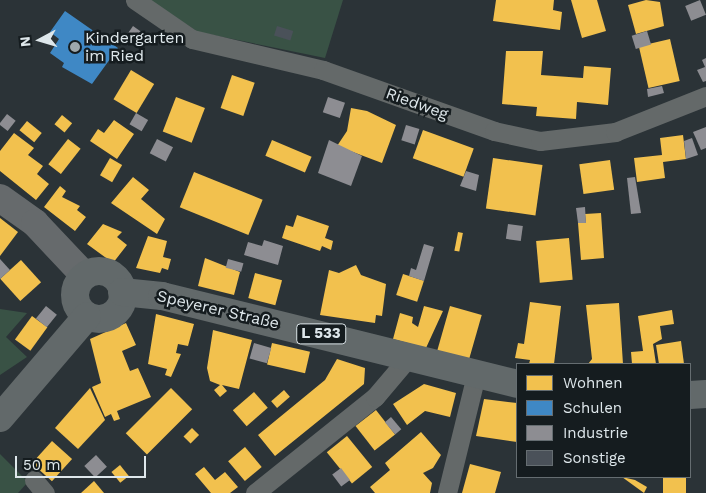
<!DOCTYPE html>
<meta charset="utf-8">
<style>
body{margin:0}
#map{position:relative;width:706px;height:493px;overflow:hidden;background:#2b3337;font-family:"Work Sans",sans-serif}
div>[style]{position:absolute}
.green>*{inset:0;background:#395245}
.homes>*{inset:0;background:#f2c14e;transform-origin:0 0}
.schools>*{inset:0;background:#3f88c5}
.industry>*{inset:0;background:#8d8d92;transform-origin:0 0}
.building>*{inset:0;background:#4a5159;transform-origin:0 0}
.minor>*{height:19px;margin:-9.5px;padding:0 9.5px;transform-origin:9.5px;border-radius:9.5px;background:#646969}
.secondary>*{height:28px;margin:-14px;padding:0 14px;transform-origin:14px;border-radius:14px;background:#666a6c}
.primary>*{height:28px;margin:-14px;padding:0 14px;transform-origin:14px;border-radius:14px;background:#62696a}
.primary>.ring{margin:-14px;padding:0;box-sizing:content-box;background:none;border:28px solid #62696a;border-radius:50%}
.dots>*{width:14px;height:14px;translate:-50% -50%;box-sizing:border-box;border:2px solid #151c1f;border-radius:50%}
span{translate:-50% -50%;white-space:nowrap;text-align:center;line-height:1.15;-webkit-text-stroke:5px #151c1f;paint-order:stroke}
.shield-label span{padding:1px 4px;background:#151c1f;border:1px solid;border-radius:4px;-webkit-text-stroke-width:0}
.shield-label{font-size:15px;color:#dee7eb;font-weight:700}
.poi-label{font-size:16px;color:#dee7eb}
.left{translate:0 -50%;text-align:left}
.street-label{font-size:16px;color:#dee7eb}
.legend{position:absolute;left:516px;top:363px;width:175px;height:115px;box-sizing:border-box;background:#151c1f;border:1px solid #656d71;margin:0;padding:6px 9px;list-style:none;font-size:15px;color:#dee7eb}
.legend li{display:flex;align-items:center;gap:10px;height:25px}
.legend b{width:25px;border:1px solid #656d71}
.north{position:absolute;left:15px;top:15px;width:50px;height:50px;-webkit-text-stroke:4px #151c1f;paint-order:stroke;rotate:264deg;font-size:14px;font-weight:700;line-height:20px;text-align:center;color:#dee7eb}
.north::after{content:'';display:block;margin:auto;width:18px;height:22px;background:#dee7eb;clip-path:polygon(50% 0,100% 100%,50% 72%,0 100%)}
.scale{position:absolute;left:15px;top:456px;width:131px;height:22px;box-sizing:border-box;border:2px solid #dee7eb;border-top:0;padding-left:6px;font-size:15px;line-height:18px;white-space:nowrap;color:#dee7eb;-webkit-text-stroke:4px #151c1f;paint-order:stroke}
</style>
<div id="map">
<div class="green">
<i style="clip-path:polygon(150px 0,343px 0,325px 58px,198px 32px)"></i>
<i style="clip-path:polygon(0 309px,27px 313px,6px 337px,27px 357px,0 375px)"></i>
<i style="clip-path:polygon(0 454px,28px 482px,18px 493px,0 493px)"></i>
</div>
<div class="homes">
<i style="clip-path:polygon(496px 0,554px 0,553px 10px,562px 12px,560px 30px,493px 21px)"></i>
<i style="clip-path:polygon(571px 0,597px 0,606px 31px,582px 38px)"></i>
<i style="clip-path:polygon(646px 0,660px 2px,664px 26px,636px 34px,628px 5px)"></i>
<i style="left:670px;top:39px;width:43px;height:32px;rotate:77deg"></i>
<i style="clip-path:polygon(506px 51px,543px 51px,541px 75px,583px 78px,584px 66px,611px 68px,608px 105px,577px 102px,576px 119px,536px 116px,537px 107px,502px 104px)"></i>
<i style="left:131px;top:70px;width:27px;height:34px;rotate:31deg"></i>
<i style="left:232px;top:75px;width:24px;height:35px;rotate:19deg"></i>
<i style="left:176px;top:97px;width:31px;height:37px;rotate:21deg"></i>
<i style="clip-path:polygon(351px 108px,367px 111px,396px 125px,382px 163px,337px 146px,347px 131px)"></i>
<i style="left:62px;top:115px;width:13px;height:12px;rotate:39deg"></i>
<i style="clip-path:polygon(114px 120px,134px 134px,117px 159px,90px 141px,98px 129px,104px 133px)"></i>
<i style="left:27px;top:121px;width:19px;height:12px;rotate:39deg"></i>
<i style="left:423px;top:130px;width:54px;height:30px;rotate:20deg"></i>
<i style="clip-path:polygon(14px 133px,34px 148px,28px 155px,43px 166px,37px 174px,49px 184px,36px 200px,0 171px,0 151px)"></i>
<i style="clip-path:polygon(683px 135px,686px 159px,663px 162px,665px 178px,637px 182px,634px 158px,662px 155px,660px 138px)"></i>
<i style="left:68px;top:139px;width:16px;height:32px;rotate:38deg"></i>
<i style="left:272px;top:140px;width:43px;height:17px;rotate:23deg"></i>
<i style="left:110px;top:158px;width:14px;height:20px;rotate:30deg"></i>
<i style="left:493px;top:158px;width:50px;height:51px;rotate:8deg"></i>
<i style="left:610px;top:160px;width:30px;height:31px;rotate:82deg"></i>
<i style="left:194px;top:172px;width:74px;height:38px;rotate:22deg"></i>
<i style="clip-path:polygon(133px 177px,149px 190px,141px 199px,165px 219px,157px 234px,111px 203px)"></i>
<i style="clip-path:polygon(60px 186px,66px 191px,62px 197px,80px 206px,77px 210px,86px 217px,75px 231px,44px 207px)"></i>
<i style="clip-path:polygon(601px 213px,604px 258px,581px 260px,578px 223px,586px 223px,585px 214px)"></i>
<i style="clip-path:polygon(297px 215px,329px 226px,325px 238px,333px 241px,331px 250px,322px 246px,320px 251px,282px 238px,286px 225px,293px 227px)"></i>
<i style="clip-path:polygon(0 218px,18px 232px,0 256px)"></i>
<i style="clip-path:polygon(103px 224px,122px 232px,117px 237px,127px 245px,113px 263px,87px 244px)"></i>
<i style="left:458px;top:232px;width:5px;height:19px;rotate:11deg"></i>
<i style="clip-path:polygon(148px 236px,167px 241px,163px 257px,171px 259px,168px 270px,162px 268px,160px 273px,136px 268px)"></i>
<i style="left:569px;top:238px;width:42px;height:33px;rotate:85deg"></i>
<i style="clip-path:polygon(205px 258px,240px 272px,234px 295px,198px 286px)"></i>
<i style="left:21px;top:260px;width:30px;height:28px;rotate:48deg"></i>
<i style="clip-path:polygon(356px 265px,361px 275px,386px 284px,382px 316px,376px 315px,375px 323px,320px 315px,329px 270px,339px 273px)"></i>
<i style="left:255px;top:273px;width:28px;height:26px;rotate:15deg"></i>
<i style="left:403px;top:274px;width:22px;height:22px;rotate:18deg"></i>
<i style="clip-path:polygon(530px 302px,561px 306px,554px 364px,529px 364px,530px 360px,515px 358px,518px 343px,524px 344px)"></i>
<i style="clip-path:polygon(619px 303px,623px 364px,588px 364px,592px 359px,586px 305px)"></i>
<i style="clip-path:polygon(424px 306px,443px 311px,426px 348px,393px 339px,400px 313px,413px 317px,412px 323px,418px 327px)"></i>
<i style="left:450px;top:306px;width:33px;height:48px;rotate:16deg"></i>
<i style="clip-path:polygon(672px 310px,674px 324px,660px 326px,662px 339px,653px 344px,656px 364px,632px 364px,631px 352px,643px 351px,638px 316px)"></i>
<i style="clip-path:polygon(156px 314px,194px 324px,188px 346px,178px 344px,176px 353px,181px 354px,171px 377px,165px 375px,167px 369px,148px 364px)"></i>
<i style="left:32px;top:316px;width:19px;height:29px;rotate:36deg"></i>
<i style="clip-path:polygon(126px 323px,136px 345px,122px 351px,130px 371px,138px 368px,151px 397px,117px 411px,120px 419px,114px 421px,111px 414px,105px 417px,92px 387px,101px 383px,90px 339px)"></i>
<i style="clip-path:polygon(213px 330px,252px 340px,239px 389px,222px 385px,227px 391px,220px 397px,214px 390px,220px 385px,210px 381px,207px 368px)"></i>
<i style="clip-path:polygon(681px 341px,684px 364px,659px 364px,656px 345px)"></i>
<i style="left:272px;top:343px;width:39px;height:22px;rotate:13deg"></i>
<i style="clip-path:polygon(337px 359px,365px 368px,364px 384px,275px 456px,258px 435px,325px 380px)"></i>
<i style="clip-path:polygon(424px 384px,456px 393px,450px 417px,425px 411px,407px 425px,393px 404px)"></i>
<i style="clip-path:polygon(90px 388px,105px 420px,78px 449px,55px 428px)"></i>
<i style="left:171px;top:388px;width:30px;height:64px;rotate:45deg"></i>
<i style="left:284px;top:390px;width:9px;height:17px;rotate:49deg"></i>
<i style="left:254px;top:392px;width:21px;height:28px;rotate:49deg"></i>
<i style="clip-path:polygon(484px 399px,517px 403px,517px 442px,476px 436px)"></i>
<i style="left:376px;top:410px;width:31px;height:26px;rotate:52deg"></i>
<i style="left:192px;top:428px;width:10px;height:12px;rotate:45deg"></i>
<i style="clip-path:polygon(421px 432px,441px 455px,433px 468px,423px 473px,432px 483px,430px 493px,375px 493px,370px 487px,390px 470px,385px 463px)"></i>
<i style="left:347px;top:436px;width:40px;height:26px;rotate:51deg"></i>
<i style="left:52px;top:441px;width:27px;height:30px;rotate:42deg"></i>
<i style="left:245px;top:447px;width:26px;height:22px;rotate:50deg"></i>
<i style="clip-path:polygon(470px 464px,501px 472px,495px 493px,462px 493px)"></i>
<i style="left:120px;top:465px;width:14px;height:11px;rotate:51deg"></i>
<i style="clip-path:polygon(204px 467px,215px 480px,225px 472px,238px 487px,230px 493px,211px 493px,195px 474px)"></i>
<i style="clip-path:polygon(622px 477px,635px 480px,647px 487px,644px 493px)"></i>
<i style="left:663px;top:477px;width:23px;height:16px"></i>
<i style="clip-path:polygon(94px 481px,104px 493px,81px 493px)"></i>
</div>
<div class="schools">
<i style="clip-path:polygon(65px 11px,118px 48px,92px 84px,62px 67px,64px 63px,50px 53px,59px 39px,50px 32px)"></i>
</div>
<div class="industry">
<i style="left:700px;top:0;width:16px;height:16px;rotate:68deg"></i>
<i style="left:133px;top:26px;width:16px;height:13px;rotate:35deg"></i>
<i style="left:647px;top:31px;width:14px;height:16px;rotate:73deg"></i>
<i style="clip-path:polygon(706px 58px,706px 81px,703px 82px,697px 70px,705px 67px,702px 60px)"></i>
<i style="clip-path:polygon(662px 86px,664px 93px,648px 97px,647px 89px)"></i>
<i style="left:328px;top:97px;width:18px;height:16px;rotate:19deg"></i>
<i style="left:136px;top:113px;width:14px;height:13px;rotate:30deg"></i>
<i style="left:7px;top:114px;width:11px;height:13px;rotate:38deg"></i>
<i style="left:406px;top:125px;width:14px;height:16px;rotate:17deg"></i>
<i style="clip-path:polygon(706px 127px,706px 148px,701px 150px,693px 132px)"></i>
<i style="clip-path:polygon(692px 138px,698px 155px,686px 159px,684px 141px)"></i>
<i style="left:157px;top:139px;width:18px;height:16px;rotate:27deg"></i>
<i style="clip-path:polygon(329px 140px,362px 156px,351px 186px,318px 173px)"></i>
<i style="clip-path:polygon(466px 171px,479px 175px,476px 191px,460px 186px)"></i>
<i style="clip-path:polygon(635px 177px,641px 213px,631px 214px,627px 178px)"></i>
<i style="clip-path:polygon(585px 207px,586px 223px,578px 223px,576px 208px)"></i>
<i style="left:508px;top:224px;width:15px;height:15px;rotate:8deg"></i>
<i style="clip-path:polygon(264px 240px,283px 246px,278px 265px,244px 255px,248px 242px,262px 246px)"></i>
<i style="clip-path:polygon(424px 244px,434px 247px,424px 281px,409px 276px,411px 268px,416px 270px)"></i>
<i style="clip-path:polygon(0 259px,10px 270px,0 279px)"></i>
<i style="left:228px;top:259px;width:16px;height:9px;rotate:15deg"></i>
<i style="left:46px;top:306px;width:14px;height:16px;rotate:39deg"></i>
<i style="left:254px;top:343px;width:18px;height:16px;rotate:16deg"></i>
<i style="left:391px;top:417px;width:16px;height:8px;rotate:50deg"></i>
<i style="left:96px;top:455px;width:16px;height:16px;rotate:47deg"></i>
<i style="left:341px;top:468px;width:15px;height:11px;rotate:53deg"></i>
</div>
<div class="building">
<i style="left:277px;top:26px;width:17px;height:10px;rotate:17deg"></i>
</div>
<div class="minor">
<i style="left:135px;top:0;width:69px;rotate:34.4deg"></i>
<i style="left:192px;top:39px;width:135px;rotate:13.3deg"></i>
<i style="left:323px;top:70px;width:182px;rotate:19.6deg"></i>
<i style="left:494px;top:131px;width:47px;rotate:12.3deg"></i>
<i style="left:540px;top:141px;width:76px;rotate:-6.8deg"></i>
<i style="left:615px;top:132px;width:98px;rotate:-21.6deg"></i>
<i style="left:34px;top:480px;width:17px;rotate:50deg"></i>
<i style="left:255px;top:493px;width:154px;rotate:-38.7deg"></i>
<i style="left:375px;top:397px;width:51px;rotate:-49.8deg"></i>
<i style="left:447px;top:493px;width:122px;rotate:-76.2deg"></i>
</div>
<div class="secondary">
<i style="left:0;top:198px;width:43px;rotate:35.5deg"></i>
<i style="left:35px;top:223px;width:71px;rotate:46.7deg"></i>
</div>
<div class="primary">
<i class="ring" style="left:75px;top:271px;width:20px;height:20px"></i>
<i style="left:122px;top:292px;width:40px;rotate:5.7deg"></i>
<i style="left:162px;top:296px;width:366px;rotate:13.9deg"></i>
<i style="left:690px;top:395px;width:16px;rotate:-4deg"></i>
<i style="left:0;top:418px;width:134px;rotate:-49.5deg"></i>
</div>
<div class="dots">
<i style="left:75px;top:47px;background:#9fa8ac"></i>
</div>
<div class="shield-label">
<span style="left:321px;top:334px">L 533</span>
</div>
<div class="poi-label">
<span class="left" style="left:85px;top:47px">Kindergarten<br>im Ried</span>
</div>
<div class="street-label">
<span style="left:417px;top:104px;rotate:20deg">Riedweg</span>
<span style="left:218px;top:310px;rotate:13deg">Speyerer Straße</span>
</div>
<ul class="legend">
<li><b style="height:14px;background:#f2c14e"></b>Wohnen</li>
<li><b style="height:14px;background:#3f88c5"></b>Schulen</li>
<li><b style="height:14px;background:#8d8d92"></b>Industrie</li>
<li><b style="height:14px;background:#4a5159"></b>Sonstige</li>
</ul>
<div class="north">N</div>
<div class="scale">50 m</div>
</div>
